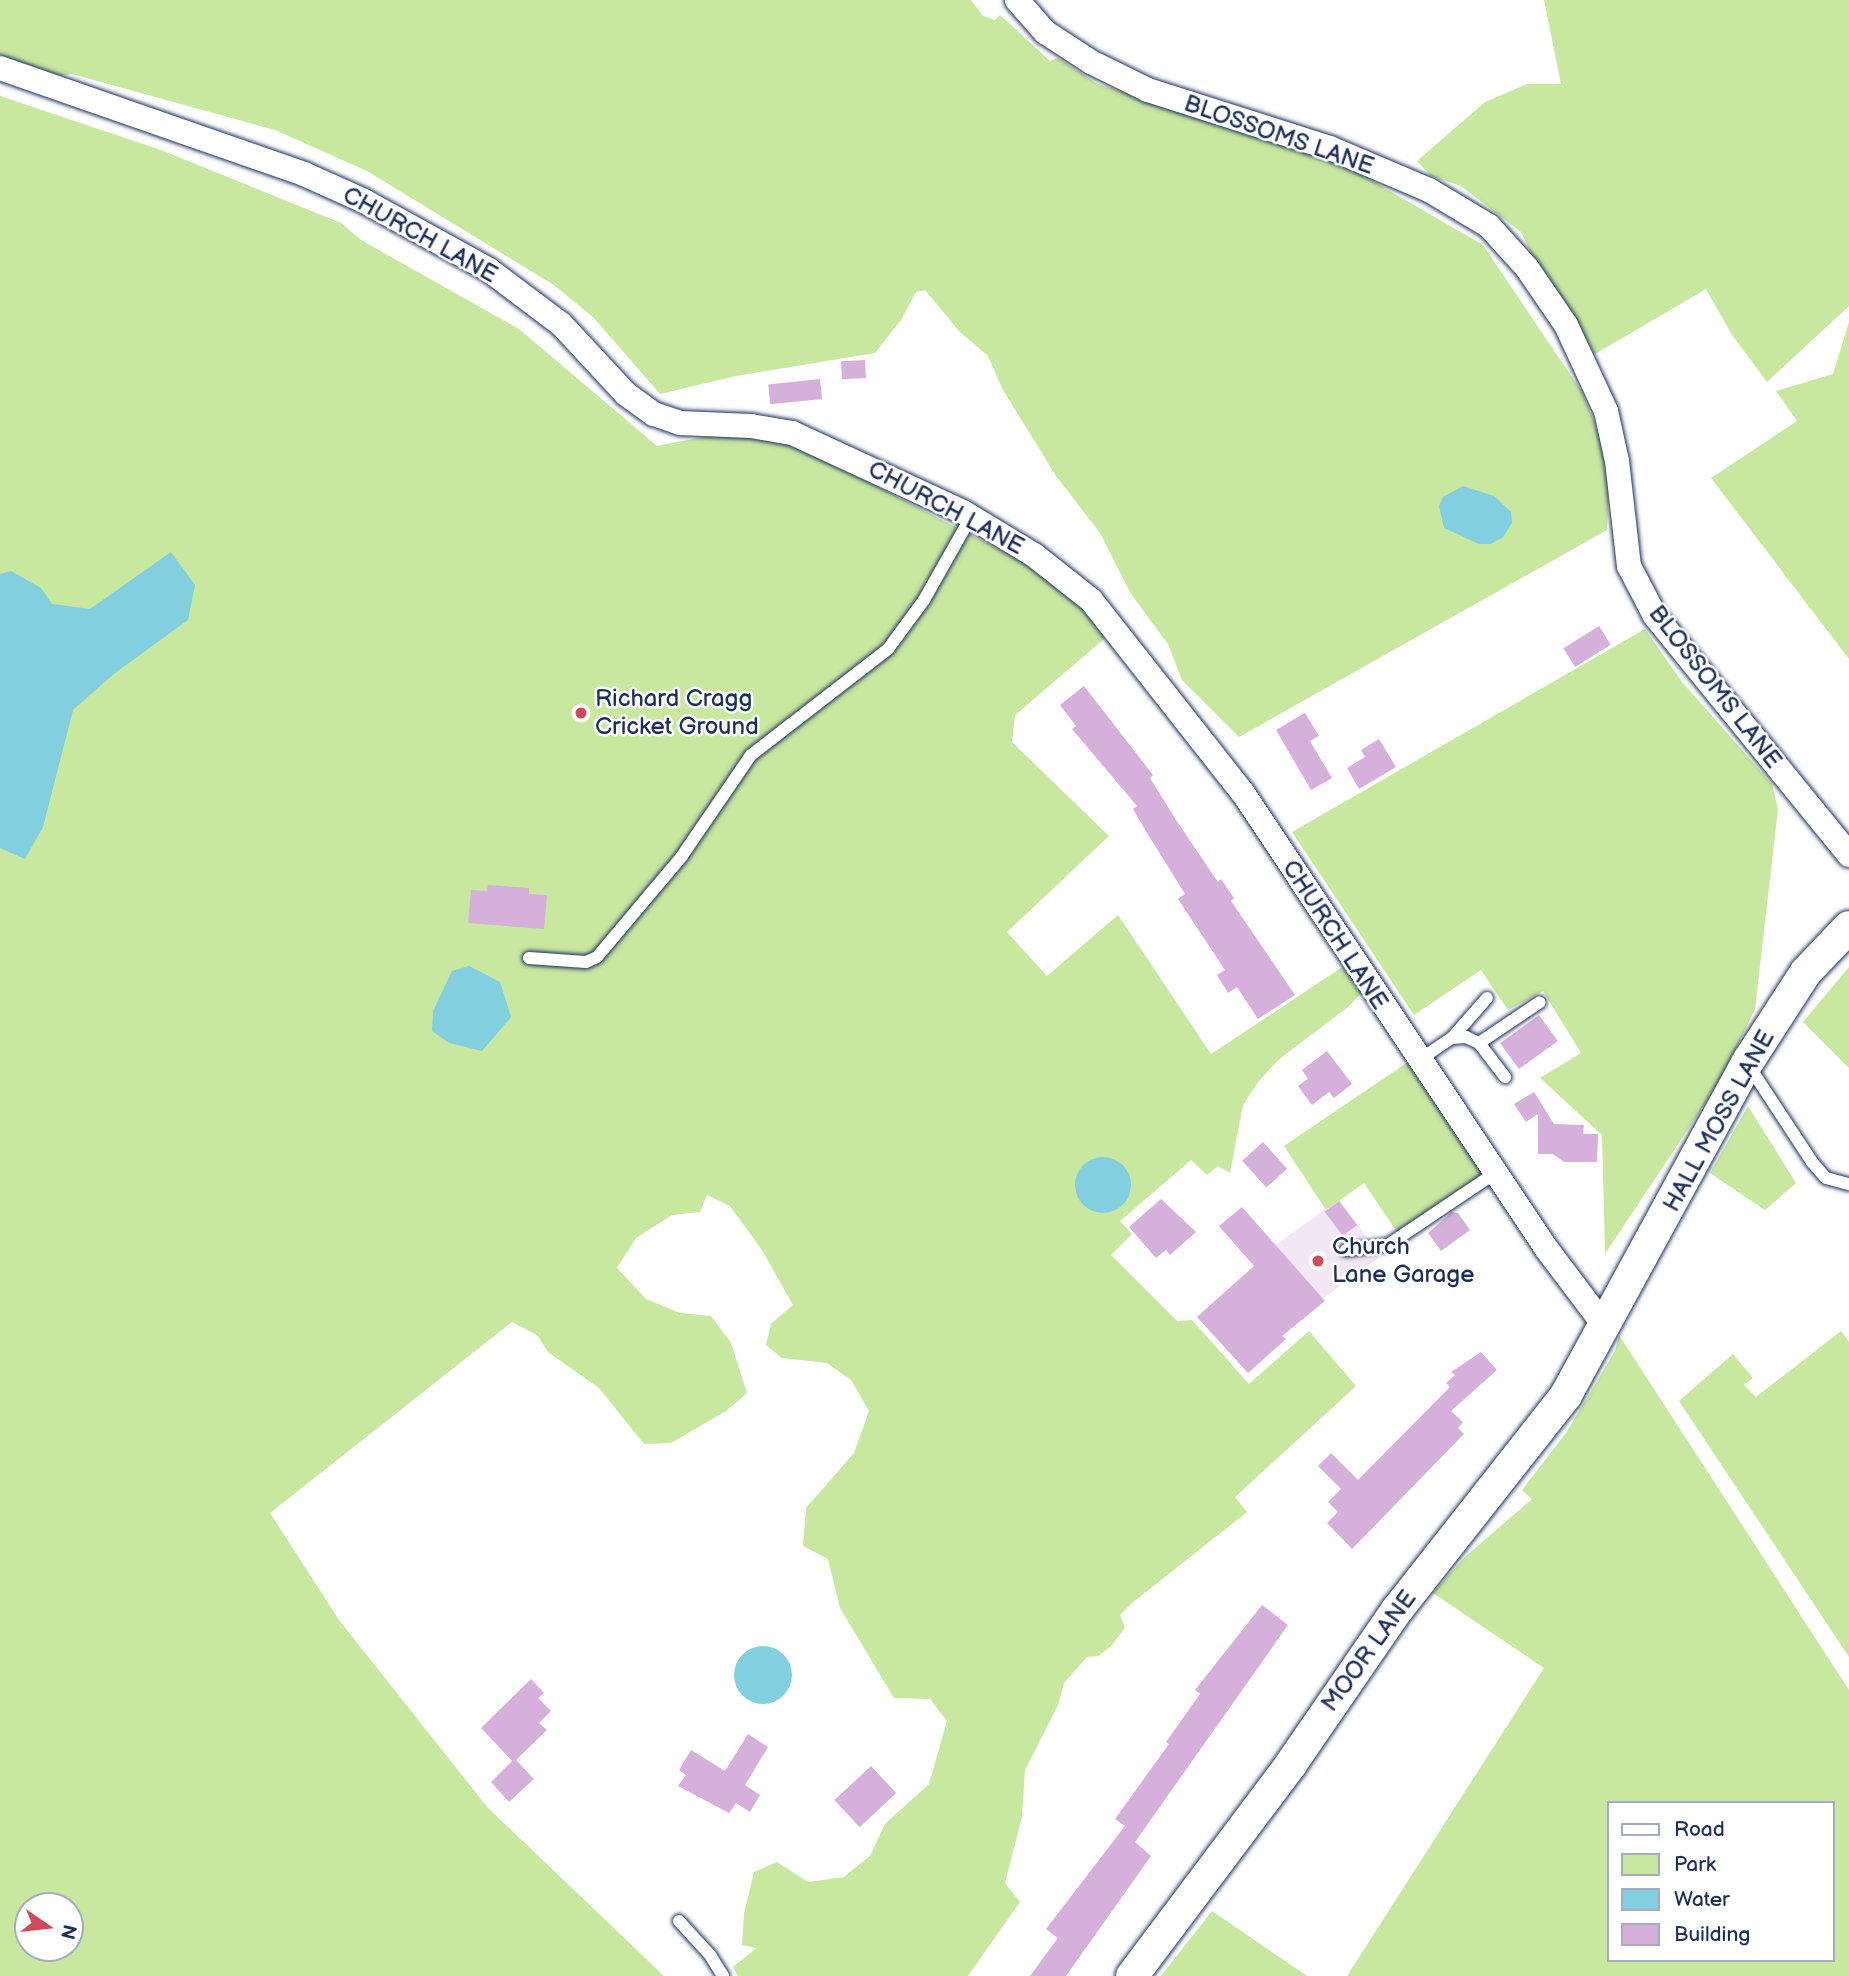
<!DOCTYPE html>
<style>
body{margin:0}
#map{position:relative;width:1849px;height:1976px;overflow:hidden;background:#fff;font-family:"Balsamiq Sans",sans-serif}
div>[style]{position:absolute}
.built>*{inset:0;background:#f2e7f4;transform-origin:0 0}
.green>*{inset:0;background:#c8e79f}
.water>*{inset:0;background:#81cfdf}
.round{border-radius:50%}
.building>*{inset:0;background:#d5b0da;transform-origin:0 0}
.roads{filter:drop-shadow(0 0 2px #1b2f5e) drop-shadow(0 0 2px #1b2f5e)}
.service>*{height:12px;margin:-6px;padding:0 6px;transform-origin:6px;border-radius:6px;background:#fff}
.minor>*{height:24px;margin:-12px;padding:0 12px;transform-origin:12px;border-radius:12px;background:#fff}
.tertiary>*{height:32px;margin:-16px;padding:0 16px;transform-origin:16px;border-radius:16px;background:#fff}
.dots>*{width:19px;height:19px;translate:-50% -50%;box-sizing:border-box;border:4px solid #fff;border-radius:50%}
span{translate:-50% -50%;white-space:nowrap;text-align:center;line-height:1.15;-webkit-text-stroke:5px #fff;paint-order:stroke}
.street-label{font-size:24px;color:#1b2f5e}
.poi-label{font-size:24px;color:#1b2f5e}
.left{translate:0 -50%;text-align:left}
.legend{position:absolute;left:1607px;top:1801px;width:228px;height:161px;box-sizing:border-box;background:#fff;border:2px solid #a4acbf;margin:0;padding:9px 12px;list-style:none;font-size:21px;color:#1b2f5e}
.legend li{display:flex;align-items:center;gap:14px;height:35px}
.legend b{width:35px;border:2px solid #a4acbf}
.north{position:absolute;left:14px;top:1892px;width:70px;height:70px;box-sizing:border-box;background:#fff;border:2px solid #a4acbf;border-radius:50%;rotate:104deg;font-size:19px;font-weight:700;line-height:28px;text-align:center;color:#1b2f5e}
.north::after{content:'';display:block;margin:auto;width:24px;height:32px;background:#d1495b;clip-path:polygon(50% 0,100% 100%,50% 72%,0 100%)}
</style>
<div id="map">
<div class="built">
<i style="left:1339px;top:1199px;width:71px;height:107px;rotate:54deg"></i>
</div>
<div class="green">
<i style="clip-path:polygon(0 0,971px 0,983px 16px,995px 20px,1000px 15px,1050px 61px,1058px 58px,1098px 84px,1336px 160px,1483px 245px,1582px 392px,1603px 443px,1609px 480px,1607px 530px,1239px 737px,1182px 680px,1168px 644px,1131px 594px,1100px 533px,1056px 476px,1003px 390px,988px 356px,960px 332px,925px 290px,916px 292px,901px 320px,875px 353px,736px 376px,660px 394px,594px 318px,554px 285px,367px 171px,275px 130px,72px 74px,51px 77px,0 59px)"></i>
<i style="clip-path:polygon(1544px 0,1849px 0,1849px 306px,1767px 382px,1732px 335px,1706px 289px,1595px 354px,1544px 280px,1521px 232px,1461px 186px,1431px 176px,1417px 161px,1485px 102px,1527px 84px,1561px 84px)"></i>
<i style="clip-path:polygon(evenodd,0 96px,161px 150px,341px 223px,361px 240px,519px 329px,657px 446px,719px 434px,789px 441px,1031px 566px,1074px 595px,1111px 633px,1015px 715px,1012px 742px,1109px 836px,1007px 932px,1047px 976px,1118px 915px,1211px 1054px,1347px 964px,1364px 990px,1348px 1007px,1278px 1060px,1258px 1082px,1243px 1105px,1230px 1173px,1218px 1166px,1207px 1175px,1191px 1160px,1120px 1221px,1132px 1234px,1111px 1255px,1177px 1321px,1192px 1320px,1249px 1384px,1309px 1331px,1356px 1386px,1235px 1497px,1247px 1512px,1132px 1603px,1120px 1615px,1125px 1628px,1111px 1646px,1098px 1656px,1087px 1657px,1064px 1683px,1058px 1705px,1025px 1770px,1022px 1817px,1005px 1883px,1020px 1902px,968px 1976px,738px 1976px,733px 1967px,757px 1948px,742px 1945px,744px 1913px,754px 1872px,777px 1862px,808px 1882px,844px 1877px,870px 1856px,885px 1824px,929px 1784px,947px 1721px,930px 1699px,894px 1698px,840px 1608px,828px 1559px,803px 1546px,806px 1508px,854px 1453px,869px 1411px,851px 1380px,827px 1363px,782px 1358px,766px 1345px,771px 1324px,793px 1305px,762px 1250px,730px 1206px,707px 1195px,700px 1212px,672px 1215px,636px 1238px,617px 1268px,646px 1299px,680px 1313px,711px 1316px,731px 1343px,747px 1393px,726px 1411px,671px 1443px,644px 1444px,599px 1388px,548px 1352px,537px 1335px,512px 1322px,270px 1513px,339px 1620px,488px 1808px,664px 1976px,0 1976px,0 96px,28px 1906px,70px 1906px,70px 1948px,28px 1948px,28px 1906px)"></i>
<i style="clip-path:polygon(1849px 322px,1849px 659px,1711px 478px,1797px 421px,1776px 391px,1833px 374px)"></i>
<i style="clip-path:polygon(1645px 629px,1682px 682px,1772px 784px,1778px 809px,1755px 1009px,1722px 1078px,1605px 1254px,1602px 1135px,1540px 1078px,1581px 1053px,1543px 991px,1508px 1010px,1481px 970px,1414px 1015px,1292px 832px)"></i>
<i style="clip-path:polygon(1849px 967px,1849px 1068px,1803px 1022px)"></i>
<i style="clip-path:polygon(1411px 1060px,1487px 1172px,1399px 1235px,1364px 1183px,1326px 1210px,1284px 1146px)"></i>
<i style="clip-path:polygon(1748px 1106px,1796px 1183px,1765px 1210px,1710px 1173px)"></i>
<i style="clip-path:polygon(1841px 1331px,1849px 1342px,1849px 1657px,1679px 1401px,1733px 1354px,1753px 1378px,1744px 1385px,1756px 1397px)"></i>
<i style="clip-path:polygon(evenodd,1619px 1335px,1849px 1690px,1849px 1976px,1347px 1976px,1544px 1668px,1433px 1593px,1465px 1557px,1532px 1499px,1522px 1490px,1566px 1433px,1615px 1351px,1619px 1335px,1609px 1803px,1833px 1803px,1833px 1960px,1609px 1960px,1609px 1803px)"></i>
<i style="clip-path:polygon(1212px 1911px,1307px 1976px,1161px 1976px)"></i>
</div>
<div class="water">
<i style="clip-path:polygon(1463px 486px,1494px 496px,1511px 512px,1512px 523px,1503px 537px,1491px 544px,1479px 544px,1444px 528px,1439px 506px,1443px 497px)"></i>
<i style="clip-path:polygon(171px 552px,195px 585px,188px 620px,115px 673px,73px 710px,43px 827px,25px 859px,0 848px,0 574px,11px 571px,41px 588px,52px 604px,90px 609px)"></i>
<i style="clip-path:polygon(469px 966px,500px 982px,511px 1017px,482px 1051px,449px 1043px,432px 1031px,433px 1011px,452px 971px)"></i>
<i class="round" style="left:1075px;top:1157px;width:56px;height:56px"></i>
<i class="round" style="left:734px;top:1646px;width:58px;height:58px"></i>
</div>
<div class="building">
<i style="left:865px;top:360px;width:18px;height:24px;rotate:87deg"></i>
<i style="left:820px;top:379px;width:20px;height:52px;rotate:84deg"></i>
<i style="left:1599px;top:626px;width:22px;height:42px;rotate:58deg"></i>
<i style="clip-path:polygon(1084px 686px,1153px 775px,1150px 778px,1176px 820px,1218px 882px,1221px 879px,1234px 898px,1231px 901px,1295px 995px,1258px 1019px,1237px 987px,1228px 993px,1217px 975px,1225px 970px,1178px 899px,1185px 894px,1144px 828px,1133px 809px,1137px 806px,1072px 729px,1076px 726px,1060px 705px)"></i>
<i style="clip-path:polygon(1305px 713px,1319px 736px,1310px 741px,1332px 778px,1311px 790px,1276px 730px)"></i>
<i style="clip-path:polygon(1379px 739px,1396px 767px,1359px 789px,1347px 768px,1365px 757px,1361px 750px)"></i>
<i style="clip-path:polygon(488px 885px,529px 888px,529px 894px,547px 895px,544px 929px,468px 923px,471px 890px,487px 891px)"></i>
<i style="left:1539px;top:1015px;width:32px;height:48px;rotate:54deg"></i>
<i style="clip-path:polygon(1327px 1051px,1352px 1084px,1334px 1098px,1329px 1092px,1312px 1105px,1298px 1086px,1308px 1079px,1302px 1070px)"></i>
<i style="clip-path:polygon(1534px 1092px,1554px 1124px,1584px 1125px,1583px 1134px,1598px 1134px,1597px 1162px,1564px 1162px,1553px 1154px,1538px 1154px,1538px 1114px,1526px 1122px,1514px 1104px)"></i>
<i style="left:1263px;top:1142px;width:36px;height:28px;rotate:48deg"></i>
<i style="clip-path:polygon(1161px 1199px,1196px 1232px,1170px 1255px,1166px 1250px,1156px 1258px,1129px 1227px)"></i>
<i style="left:1339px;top:1201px;width:30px;height:18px;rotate:53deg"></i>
<i style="clip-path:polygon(1242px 1207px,1325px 1301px,1282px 1336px,1286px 1339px,1248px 1373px,1197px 1317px,1254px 1266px,1219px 1226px)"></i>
<i style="clip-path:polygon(1452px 1212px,1458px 1213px,1470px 1230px,1441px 1251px,1428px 1233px)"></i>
<i style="clip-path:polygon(1481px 1352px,1497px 1370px,1451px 1411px,1463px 1422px,1458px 1428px,1464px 1434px,1352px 1549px,1327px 1523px,1338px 1512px,1328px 1502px,1341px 1489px,1318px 1466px,1331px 1453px,1358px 1480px,1450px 1387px,1446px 1383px,1455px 1375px,1451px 1372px)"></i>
<i style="clip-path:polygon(1262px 1605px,1288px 1625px,1135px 1842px,1151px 1856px,1066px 1976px,1030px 1976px,1058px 1938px,1046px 1929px,1125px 1826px,1115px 1819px,1169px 1744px,1166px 1742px,1200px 1694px,1195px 1690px)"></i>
<i style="clip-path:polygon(531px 1679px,544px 1693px,538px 1698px,551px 1711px,539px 1723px,547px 1730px,516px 1760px,534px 1779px,509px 1802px,491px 1782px,512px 1761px,481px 1728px)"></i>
<i style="clip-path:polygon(748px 1734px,768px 1747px,745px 1785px,760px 1795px,750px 1812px,736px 1803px,729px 1813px,678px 1786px,686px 1775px,679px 1770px,691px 1750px,725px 1771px)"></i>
<i style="left:871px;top:1766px;width:37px;height:50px;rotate:47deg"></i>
</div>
<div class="roads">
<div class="service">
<i style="left:529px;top:958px;width:57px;rotate:4deg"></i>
<i style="left:586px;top:962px;width:12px;rotate:-24deg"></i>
<i style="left:597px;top:957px;width:132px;rotate:-49.9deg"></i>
<i style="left:682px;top:856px;width:122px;rotate:-55.7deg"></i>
<i style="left:751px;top:755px;width:173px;rotate:-37.7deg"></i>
<i style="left:888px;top:649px;width:61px;rotate:-53.7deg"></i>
<i style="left:924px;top:600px;width:95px;rotate:-60.5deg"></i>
<i style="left:1452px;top:1038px;width:53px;rotate:-48.8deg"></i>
<i style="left:1479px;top:1043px;width:73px;rotate:-33.9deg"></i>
<i style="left:1419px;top:1060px;width:40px;rotate:-34deg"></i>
<i style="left:1452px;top:1038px;width:14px;rotate:-4deg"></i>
<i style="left:1466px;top:1037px;width:14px;rotate:25deg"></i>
<i style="left:1479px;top:1043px;width:43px;rotate:52.6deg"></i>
<i style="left:1749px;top:1066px;width:115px;rotate:56.7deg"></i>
<i style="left:1812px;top:1162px;width:21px;rotate:49deg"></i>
<i style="left:1826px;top:1178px;width:24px;rotate:15deg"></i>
<i style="left:1346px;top:1250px;width:42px;rotate:-6.8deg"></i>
<i style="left:1388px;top:1245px;width:129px;rotate:-33.9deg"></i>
<i style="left:679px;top:1921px;width:46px;rotate:47.6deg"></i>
<i style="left:710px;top:1955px;width:25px;rotate:58deg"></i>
</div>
<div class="minor">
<i style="left:1017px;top:0;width:43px;rotate:48.8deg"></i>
<i style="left:1045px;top:32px;width:55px;rotate:33.1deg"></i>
<i style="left:1091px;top:62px;width:64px;rotate:26.2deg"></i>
<i style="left:1148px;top:90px;width:191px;rotate:17.7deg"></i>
<i style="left:1330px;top:148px;width:108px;rotate:23deg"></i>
<i style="left:1429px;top:190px;width:70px;rotate:31deg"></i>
<i style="left:1489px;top:226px;width:57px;rotate:47.9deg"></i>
<i style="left:1527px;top:268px;width:69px;rotate:55.6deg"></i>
<i style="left:1566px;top:325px;width:95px;rotate:65.1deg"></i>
<i style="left:1606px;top:411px;width:51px;rotate:77.6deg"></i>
<i style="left:1617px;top:461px;width:106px;rotate:83.5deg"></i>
<i style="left:1629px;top:566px;width:56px;rotate:62.5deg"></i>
<i style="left:1655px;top:616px;width:308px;rotate:50.9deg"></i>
<i style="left:0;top:68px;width:322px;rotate:19.2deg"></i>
<i style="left:304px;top:174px;width:66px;rotate:24.2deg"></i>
<i style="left:364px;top:201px;width:143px;rotate:28.9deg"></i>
<i style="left:489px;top:270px;width:90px;rotate:36.9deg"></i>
<i style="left:561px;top:324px;width:96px;rotate:47.1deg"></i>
<i style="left:626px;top:394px;width:34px;rotate:36deg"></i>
<i style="left:654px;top:414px;width:28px;rotate:19deg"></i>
<i style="left:680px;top:423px;width:71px;rotate:2.4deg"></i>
<i style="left:751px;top:426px;width:42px;rotate:9.7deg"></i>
<i style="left:792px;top:433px;width:188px;rotate:24.8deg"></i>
<i style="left:963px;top:512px;width:83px;rotate:31.2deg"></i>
<i style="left:1034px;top:555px;width:73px;rotate:38.3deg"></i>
<i style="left:1091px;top:600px;width:246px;rotate:51.8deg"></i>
<i style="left:1243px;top:793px;width:547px;rotate:56.34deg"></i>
<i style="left:1546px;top:1248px;width:96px;rotate:53deg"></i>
</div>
<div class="tertiary">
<i style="left:1132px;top:1976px;width:265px;rotate:-53.1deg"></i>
<i style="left:1291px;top:1764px;width:187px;rotate:-55.5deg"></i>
<i style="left:1397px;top:1610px;width:273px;rotate:-51.8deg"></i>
<i style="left:1566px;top:1395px;width:382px;rotate:-61.4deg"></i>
<i style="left:1749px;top:1060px;width:105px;rotate:-57.1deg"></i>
<i style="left:1806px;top:972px;width:62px;rotate:-46.3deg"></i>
</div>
</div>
<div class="dots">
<i style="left:581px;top:713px;background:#d1495b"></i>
<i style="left:1318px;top:1261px;background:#d1495b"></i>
</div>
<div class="street-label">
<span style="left:1279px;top:135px;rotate:19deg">BLOSSOMS LANE</span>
<span style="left:420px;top:235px;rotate:29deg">CHURCH LANE</span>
<span style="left:946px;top:508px;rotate:28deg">CHURCH LANE</span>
<span style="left:1715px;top:687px;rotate:52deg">BLOSSOMS LANE</span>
<span style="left:1335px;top:935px;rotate:57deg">CHURCH LANE</span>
<span style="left:1719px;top:1121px;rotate:-61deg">HALL MOSS LANE</span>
<span style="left:1369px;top:1651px;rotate:-54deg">MOOR LANE</span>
</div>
<div class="poi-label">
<span class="left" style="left:595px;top:713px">Richard Cragg<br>Cricket Ground</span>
<span class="left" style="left:1332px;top:1261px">Church<br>Lane Garage</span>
</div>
<ul class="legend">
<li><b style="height:9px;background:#fff"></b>Road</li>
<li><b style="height:19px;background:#c8e79f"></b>Park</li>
<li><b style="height:19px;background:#81cfdf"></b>Water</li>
<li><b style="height:19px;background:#d5b0da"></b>Building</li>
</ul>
<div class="north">N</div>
</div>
